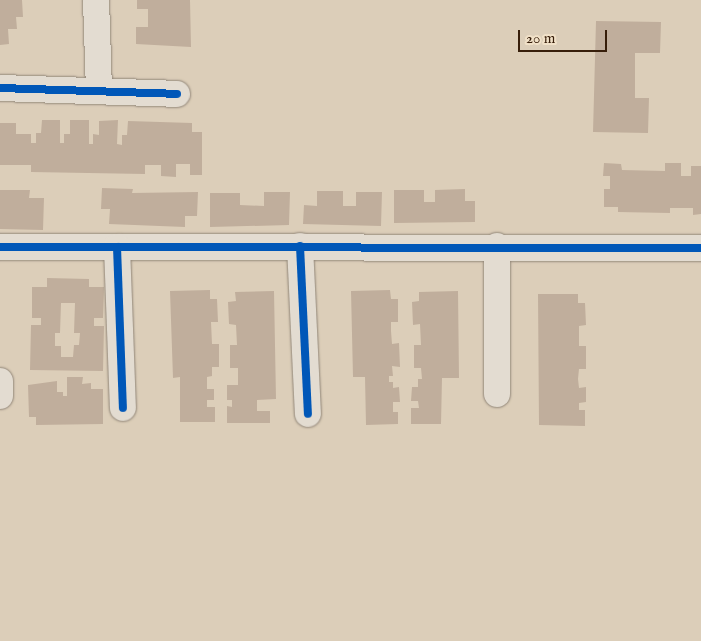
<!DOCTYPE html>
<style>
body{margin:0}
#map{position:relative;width:701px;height:641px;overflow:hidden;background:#dcceb9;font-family:"IM FELL English",serif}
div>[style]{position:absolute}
.building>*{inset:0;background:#c0ae9c}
.roads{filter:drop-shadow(0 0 1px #918678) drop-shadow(0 0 1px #918678)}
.street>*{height:26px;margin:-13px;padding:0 13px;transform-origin:13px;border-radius:13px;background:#e3dcd1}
.cycleway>*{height:8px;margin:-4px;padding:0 4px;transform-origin:4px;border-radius:4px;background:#0057b8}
span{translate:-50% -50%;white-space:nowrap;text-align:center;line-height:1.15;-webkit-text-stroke:4.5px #f1e1c8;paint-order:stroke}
.scale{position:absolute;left:518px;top:30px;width:89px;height:22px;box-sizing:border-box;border:2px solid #371e0a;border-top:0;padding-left:6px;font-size:15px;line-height:18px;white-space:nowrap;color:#371e0a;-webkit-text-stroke:4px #f1e1c8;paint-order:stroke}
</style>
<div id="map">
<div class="building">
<i style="clip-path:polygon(0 0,22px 0,23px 17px,16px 17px,17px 29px,8px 29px,9px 44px,0 45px)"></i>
<i style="clip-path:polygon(137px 0,190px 0,191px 47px,136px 44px,136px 27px,148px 27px,148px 9px,137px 9px)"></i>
<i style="clip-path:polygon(596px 21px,661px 22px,660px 53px,635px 53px,635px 98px,649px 98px,648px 133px,593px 132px)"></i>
<i style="clip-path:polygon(42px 120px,60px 120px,60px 143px,64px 143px,64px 134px,70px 134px,70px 120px,89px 120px,89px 144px,93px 144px,93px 134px,99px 135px,99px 121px,118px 120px,117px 144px,122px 145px,122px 135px,127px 135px,128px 121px,192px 123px,192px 132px,202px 132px,202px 175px,190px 175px,190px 164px,176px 164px,176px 177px,161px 176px,161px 165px,145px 165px,145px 174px,31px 172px,31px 165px,0 165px,0 123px,16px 123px,16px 134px,31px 134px,31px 143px,36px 143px,36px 133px,41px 133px)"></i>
<i style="clip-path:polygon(604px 163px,621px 164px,622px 170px,665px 171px,665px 163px,681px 163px,681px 176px,691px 176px,691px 166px,701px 166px,701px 214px,693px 215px,693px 208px,670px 208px,670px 213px,618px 212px,618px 207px,604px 207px,604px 189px,610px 189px,610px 176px,603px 176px)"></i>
<i style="clip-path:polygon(102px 188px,133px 189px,132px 193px,198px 192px,197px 216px,185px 216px,185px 227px,109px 224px,110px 209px,101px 209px)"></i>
<i style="clip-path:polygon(465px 189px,465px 201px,475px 201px,475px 222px,394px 223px,394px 190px,424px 190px,424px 202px,435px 202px,435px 190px)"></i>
<i style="clip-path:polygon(0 190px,30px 190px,29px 198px,44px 198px,43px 230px,0 229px)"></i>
<i style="clip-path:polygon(317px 191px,343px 191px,343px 206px,356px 206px,356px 192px,382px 192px,381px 226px,303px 224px,304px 205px,317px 206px)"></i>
<i style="clip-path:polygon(264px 192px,290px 192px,289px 225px,210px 227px,210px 193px,240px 193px,240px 205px,264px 206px)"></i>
<i style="clip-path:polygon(evenodd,47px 278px,89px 279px,89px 287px,104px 287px,103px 318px,94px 318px,94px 326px,104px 326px,103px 371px,30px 370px,31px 325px,41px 325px,41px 318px,32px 318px,32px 287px,47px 287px,47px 278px,61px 303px,75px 303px,74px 333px,80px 333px,79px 345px,74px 345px,73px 357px,61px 357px,61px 346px,55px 346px,55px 333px,60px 333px,61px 303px)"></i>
<i style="clip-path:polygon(210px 290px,210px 299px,217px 299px,218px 322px,211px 322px,212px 344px,219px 344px,219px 367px,212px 367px,212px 376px,207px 377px,207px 389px,214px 389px,214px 400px,207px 400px,207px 407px,215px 407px,215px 422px,180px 422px,180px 377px,173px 378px,170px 291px)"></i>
<i style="clip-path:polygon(390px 290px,391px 299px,398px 299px,398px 322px,391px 322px,391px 331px,392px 344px,399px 343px,400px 367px,392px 366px,393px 376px,389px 376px,389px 382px,393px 382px,393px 388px,399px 387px,400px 402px,393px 402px,393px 412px,398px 412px,398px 424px,366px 425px,365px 377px,353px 377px,351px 291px)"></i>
<i style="clip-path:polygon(274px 291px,276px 399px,257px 400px,257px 411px,270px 411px,270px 423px,227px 423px,227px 406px,232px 407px,232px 400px,227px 400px,227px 385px,238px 385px,238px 368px,230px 368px,230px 345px,237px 345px,236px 325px,229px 324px,228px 302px,236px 301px,235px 292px)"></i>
<i style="clip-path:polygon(458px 291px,459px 378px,442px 378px,441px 424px,411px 424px,411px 408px,419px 408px,418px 401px,411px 401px,412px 387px,418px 387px,418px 379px,422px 379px,421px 368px,414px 368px,414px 345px,421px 345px,420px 324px,413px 325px,412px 302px,419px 301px,419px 292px)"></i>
<i style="clip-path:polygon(538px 294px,578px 294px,578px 303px,585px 303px,586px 325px,579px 326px,579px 346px,586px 346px,586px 369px,579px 369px,578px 379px,579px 388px,586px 387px,586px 402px,579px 403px,579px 410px,585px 410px,585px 426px,539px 425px)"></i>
<i style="clip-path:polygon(67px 377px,83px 377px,82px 384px,91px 383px,91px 389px,103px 389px,103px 424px,36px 425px,36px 417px,29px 417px,28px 385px,57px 381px,57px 392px,63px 392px,63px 396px,67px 396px)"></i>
</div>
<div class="roads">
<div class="street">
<i style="left:96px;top:0;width:91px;rotate:88.1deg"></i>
<i style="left:0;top:88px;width:177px;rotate:1.9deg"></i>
<i style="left:300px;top:246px;width:168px;rotate:87.3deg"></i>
<i style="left:0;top:247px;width:701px;rotate:0.08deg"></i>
<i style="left:117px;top:247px;width:161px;rotate:87.9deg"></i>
<i style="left:0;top:381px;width:15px;rotate:90deg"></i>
<i style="left:497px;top:394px;width:148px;rotate:-90deg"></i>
</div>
</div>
<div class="cycleway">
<i style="left:0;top:88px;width:177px;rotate:1.9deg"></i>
<i style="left:300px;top:246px;width:168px;rotate:87.3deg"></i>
<i style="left:0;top:247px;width:701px;rotate:0.08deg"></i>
<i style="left:117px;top:247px;width:161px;rotate:87.9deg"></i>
</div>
<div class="scale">20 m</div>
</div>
